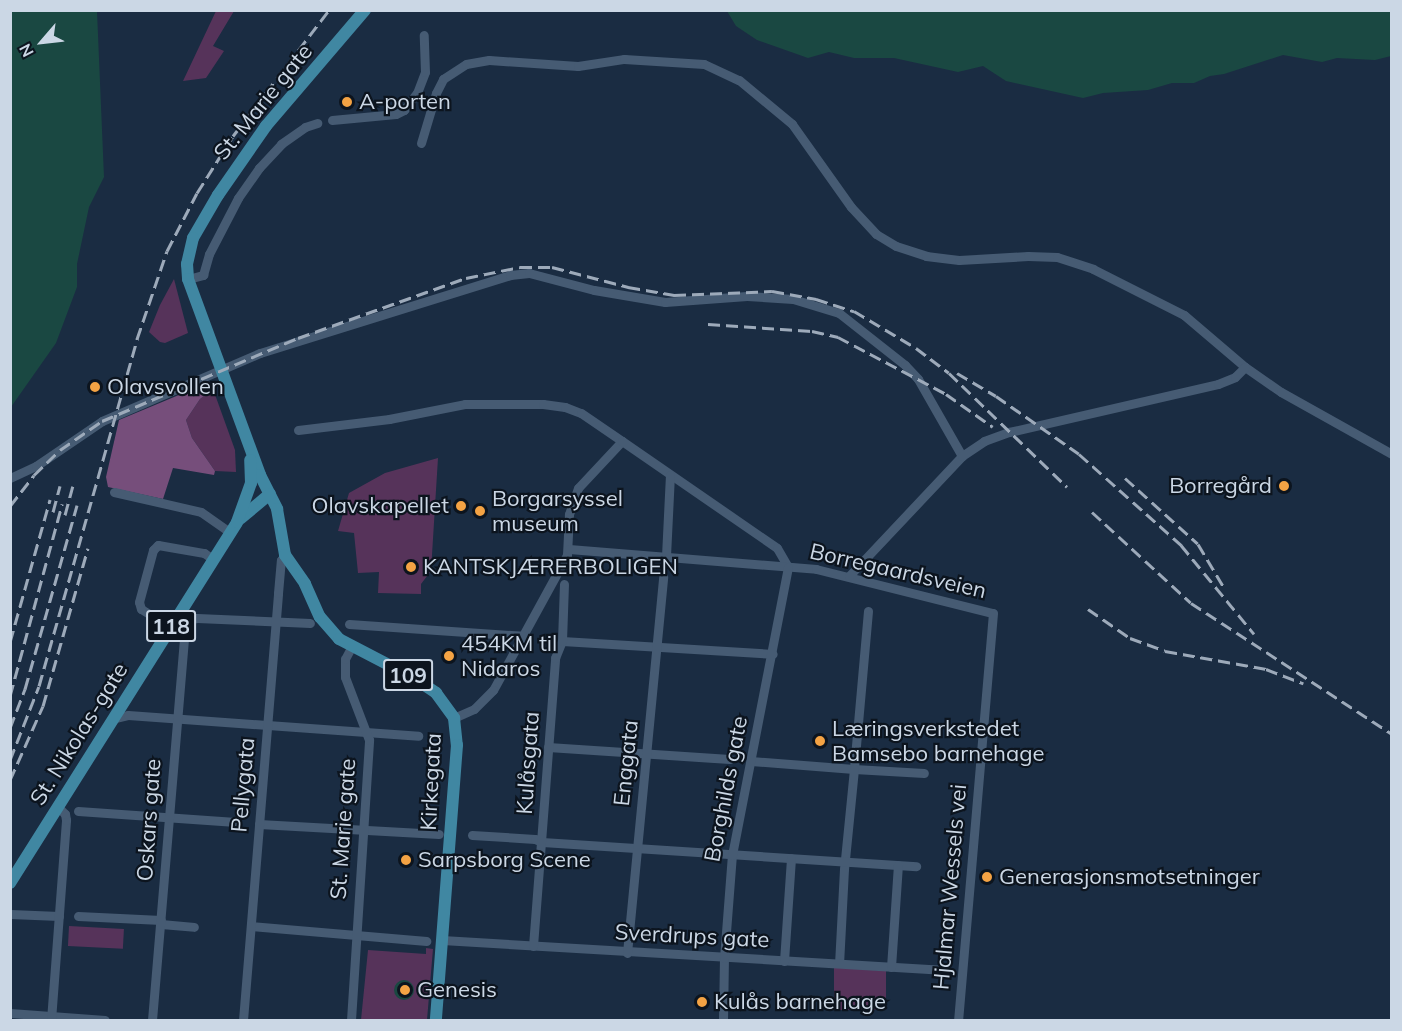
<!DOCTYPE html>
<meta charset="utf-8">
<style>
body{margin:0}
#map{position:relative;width:1402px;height:1031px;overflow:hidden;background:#1a2c42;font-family:Mulish,sans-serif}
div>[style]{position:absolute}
.green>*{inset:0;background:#56335a;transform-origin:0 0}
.forest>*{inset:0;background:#764e7b}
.water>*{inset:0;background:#1a4842}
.round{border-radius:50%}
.minor>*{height:9px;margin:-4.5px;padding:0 4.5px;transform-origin:4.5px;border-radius:4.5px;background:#465b73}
.major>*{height:12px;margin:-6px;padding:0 6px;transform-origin:6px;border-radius:6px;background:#4087a2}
.rail>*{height:3px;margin-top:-1.5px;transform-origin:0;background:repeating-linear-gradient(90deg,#9daaba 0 12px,transparent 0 18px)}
.dots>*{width:16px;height:16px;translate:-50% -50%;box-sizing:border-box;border:3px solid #0c141e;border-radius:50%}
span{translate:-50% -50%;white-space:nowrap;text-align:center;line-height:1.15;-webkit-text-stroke:4.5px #0c141e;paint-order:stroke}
.shield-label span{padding:2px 4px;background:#0c141e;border:2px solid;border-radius:4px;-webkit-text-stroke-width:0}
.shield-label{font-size:21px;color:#cbd7e5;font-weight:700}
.street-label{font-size:22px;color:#cbd7e5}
.poi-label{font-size:22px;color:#cbd7e5}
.left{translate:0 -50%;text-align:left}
.right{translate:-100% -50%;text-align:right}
.frame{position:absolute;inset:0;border:12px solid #cbd7e5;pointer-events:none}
.north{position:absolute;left:12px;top:12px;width:60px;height:60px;-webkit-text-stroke:4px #0c141e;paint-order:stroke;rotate:242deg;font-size:16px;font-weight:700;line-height:24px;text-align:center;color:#cbd7e5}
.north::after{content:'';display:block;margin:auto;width:21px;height:27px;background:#cbd7e5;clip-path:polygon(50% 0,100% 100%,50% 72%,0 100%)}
</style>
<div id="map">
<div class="green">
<i style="clip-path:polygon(216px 11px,234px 11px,213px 46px,224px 51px,206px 78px,183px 81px)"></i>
<i style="clip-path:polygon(174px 279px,188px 333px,165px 343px,160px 342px,149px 332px,160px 305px)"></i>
<i style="clip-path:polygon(213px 389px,235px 450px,236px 472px,215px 471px,192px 438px,186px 420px,200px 399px)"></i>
<i style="clip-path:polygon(438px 458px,431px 571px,421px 584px,421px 594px,378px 593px,379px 572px,358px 573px,354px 533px,338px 531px,349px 493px,385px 473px)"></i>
<i style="left:69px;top:926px;width:55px;height:20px;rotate:3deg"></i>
<i style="clip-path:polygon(426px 948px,433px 949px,427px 1020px,361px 1020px,368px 950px,426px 954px)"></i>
<i style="left:834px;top:967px;width:52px;height:43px"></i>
</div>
<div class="forest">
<i style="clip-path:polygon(210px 382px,213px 389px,200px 399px,186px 420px,192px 438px,215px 471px,214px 475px,173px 468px,163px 499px,108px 487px,106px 477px,119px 420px)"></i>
</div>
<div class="water">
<i style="clip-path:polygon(11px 10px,97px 11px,104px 177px,89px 207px,77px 264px,77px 287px,56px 343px,11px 407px)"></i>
<i style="clip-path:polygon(727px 11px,1391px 11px,1391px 56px,1375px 60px,1337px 58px,1322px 62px,1283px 55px,1224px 74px,1210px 76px,1194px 83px,1172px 83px,1148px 90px,1103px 93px,1083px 98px,1006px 81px,983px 66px,958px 72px,894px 58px,854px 58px,829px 52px,808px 58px,757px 40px,736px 26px)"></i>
<i class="round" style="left:394px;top:980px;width:20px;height:20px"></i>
</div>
<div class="minor">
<i style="left:332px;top:120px;width:64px;rotate:-5.4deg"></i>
<i style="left:396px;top:114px;width:9px;rotate:-27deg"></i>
<i style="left:404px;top:110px;width:21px;rotate:-53deg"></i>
<i style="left:417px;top:93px;width:22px;rotate:-69deg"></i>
<i style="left:425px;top:72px;width:37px;rotate:-92deg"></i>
<i style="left:421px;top:143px;width:52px;rotate:-73.3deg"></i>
<i style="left:436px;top:93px;width:16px;rotate:-63deg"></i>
<i style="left:443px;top:79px;width:27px;rotate:-33deg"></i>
<i style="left:466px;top:64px;width:23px;rotate:-10deg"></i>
<i style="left:489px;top:60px;width:89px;rotate:3.9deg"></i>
<i style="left:578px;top:66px;width:47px;rotate:-8.7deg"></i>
<i style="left:624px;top:59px;width:80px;rotate:3.6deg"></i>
<i style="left:704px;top:64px;width:38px;rotate:25deg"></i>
<i style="left:739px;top:80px;width:69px;rotate:39.7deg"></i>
<i style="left:792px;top:124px;width:102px;rotate:54.6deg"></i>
<i style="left:851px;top:207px;width:37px;rotate:47deg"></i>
<i style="left:876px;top:234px;width:23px;rotate:31deg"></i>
<i style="left:896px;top:246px;width:32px;rotate:18deg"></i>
<i style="left:926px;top:256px;width:33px;rotate:7deg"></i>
<i style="left:959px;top:260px;width:69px;rotate:-3.3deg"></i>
<i style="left:1028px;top:256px;width:29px;rotate:2deg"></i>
<i style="left:1057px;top:257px;width:38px;rotate:18deg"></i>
<i style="left:1093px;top:269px;width:102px;rotate:26.8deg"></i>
<i style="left:1184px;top:315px;width:80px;rotate:40.4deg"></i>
<i style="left:1245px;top:367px;width:44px;rotate:34.8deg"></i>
<i style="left:1281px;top:392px;width:127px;rotate:29.2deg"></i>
<i style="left:188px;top:279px;width:16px;rotate:-15deg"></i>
<i style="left:203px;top:275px;width:22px;rotate:-74deg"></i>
<i style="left:209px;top:254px;width:63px;rotate:-62.6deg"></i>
<i style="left:238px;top:198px;width:37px;rotate:-55deg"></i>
<i style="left:259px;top:168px;width:33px;rotate:-47deg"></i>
<i style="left:281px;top:144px;width:29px;rotate:-35deg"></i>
<i style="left:305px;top:127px;width:13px;rotate:-18deg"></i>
<i style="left:298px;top:430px;width:92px;rotate:-6.9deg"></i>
<i style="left:389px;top:419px;width:77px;rotate:-11.2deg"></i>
<i style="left:465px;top:404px;width:78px"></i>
<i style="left:543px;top:404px;width:22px;rotate:8deg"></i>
<i style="left:565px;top:407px;width:17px;rotate:21deg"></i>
<i style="left:581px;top:413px;width:50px;rotate:34.3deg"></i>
<i style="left:622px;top:441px;width:64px;rotate:133.1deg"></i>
<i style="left:578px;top:488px;width:28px;rotate:109deg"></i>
<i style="left:569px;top:514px;width:41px;rotate:92.8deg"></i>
<i style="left:567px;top:555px;width:154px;rotate:118.7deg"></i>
<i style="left:493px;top:690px;width:27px;rotate:135deg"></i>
<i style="left:474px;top:709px;width:22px;rotate:156deg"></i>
<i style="left:622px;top:441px;width:188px;rotate:34.6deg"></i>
<i style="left:777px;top:548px;width:22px;rotate:60deg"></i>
<i style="left:10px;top:478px;width:29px;rotate:-25deg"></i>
<i style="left:36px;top:466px;width:80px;rotate:-34.3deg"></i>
<i style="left:102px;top:421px;width:172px;rotate:-23.3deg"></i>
<i style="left:260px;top:353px;width:262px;rotate:-17.3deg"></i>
<i style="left:510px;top:275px;width:19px;rotate:-6deg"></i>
<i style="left:529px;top:273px;width:67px;rotate:14.7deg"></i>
<i style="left:594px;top:290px;width:72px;rotate:9.6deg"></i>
<i style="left:665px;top:302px;width:82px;rotate:-4.2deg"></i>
<i style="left:747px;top:296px;width:46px;rotate:3.7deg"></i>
<i style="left:793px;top:299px;width:48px;rotate:16.9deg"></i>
<i style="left:839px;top:313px;width:84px;rotate:38.2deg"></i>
<i style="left:905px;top:365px;width:19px;rotate:47deg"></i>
<i style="left:918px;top:379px;width:89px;rotate:60.3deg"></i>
<i style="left:114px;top:492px;width:89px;rotate:12.9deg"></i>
<i style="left:201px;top:512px;width:35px;rotate:35deg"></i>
<i style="left:569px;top:549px;width:248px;rotate:4.6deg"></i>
<i style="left:816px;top:569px;width:182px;rotate:14deg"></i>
<i style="left:993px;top:613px;width:409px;rotate:94.9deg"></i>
<i style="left:666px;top:556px;width:81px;rotate:-87.2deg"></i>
<i style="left:849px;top:576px;width:165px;rotate:-46.7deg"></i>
<i style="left:962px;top:456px;width:27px;rotate:-34deg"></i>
<i style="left:984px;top:441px;width:27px;rotate:-20deg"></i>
<i style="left:1009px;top:432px;width:214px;rotate:-12.9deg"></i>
<i style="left:1218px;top:384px;width:18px;rotate:-22deg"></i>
<i style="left:1235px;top:377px;width:14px;rotate:-45deg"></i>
<i style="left:868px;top:611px;width:159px;rotate:95.1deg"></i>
<i style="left:854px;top:769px;width:70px;rotate:3.3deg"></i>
<i style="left:349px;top:624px;width:174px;rotate:3.9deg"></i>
<i style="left:170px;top:627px;width:34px;rotate:-148deg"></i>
<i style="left:141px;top:609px;width:7px;rotate:-106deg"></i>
<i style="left:139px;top:602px;width:54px;rotate:-74.9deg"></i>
<i style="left:153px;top:550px;width:7px;rotate:-45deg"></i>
<i style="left:158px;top:545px;width:47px;rotate:9.9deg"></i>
<i style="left:204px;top:553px;width:11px;rotate:34deg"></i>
<i style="left:562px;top:641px;width:211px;rotate:3.5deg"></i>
<i style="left:112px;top:719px;width:16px;rotate:-14deg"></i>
<i style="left:128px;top:715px;width:291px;rotate:4.1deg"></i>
<i style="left:548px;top:747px;width:182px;rotate:3.8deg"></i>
<i style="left:751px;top:761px;width:103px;rotate:4.4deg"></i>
<i style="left:854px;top:769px;width:100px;rotate:95.7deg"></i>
<i style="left:844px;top:869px;width:94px;rotate:93deg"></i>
<i style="left:78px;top:811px;width:158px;rotate:4deg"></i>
<i style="left:259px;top:824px;width:180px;rotate:3.2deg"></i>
<i style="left:472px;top:835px;width:63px;rotate:3.6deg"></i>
<i style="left:535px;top:839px;width:8px;rotate:23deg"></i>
<i style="left:542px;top:842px;width:375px;rotate:3.7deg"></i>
<i style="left:10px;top:914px;width:49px;rotate:2.3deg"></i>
<i style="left:78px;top:916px;width:83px;rotate:2.8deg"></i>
<i style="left:161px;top:924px;width:33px;rotate:5deg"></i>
<i style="left:251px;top:926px;width:176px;rotate:4.9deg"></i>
<i style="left:442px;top:940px;width:500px;rotate:3.4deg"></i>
<i style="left:533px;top:946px;width:289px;rotate:-85.6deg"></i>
<i style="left:555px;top:658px;width:18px;rotate:-68deg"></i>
<i style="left:562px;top:641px;width:57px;rotate:-88deg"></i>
<i style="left:627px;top:953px;width:378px;rotate:-84.5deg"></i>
<i style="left:784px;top:961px;width:103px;rotate:-86.1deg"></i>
<i style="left:891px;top:967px;width:102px;rotate:-86.1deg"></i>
<i style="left:10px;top:1013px;width:95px;rotate:4.2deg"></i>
<i style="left:51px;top:1020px;width:201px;rotate:-85.7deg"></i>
<i style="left:66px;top:820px;width:6px;rotate:-99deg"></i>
<i style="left:65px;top:814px;width:8px;rotate:-135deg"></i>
<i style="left:152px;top:1020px;width:393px;rotate:-85.2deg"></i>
<i style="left:185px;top:628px;width:11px;rotate:-56deg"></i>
<i style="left:191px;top:619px;width:6px;rotate:-9deg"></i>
<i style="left:197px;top:618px;width:113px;rotate:2.5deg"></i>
<i style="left:243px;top:1020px;width:428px;rotate:-85.3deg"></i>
<i style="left:278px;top:593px;width:33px;rotate:-85deg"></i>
<i style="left:281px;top:560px;width:6px;rotate:-51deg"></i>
<i style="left:351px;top:1020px;width:281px;rotate:-86.3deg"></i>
<i style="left:369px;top:740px;width:67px;rotate:-110.9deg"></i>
<i style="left:345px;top:677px;width:18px;rotate:-90deg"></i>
<i style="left:345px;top:659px;width:15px;rotate:-62deg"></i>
<i style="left:723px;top:1020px;width:62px;rotate:-89.1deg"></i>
<i style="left:724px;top:958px;width:103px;rotate:-85.6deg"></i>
<i style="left:732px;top:855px;width:293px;rotate:-79deg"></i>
</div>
<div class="major">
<i style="left:365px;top:10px;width:153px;rotate:130.5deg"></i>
<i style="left:266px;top:126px;width:84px;rotate:124.8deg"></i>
<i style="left:218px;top:195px;width:50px;rotate:120.2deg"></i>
<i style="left:193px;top:238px;width:27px;rotate:103deg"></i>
<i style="left:187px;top:264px;width:15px;rotate:86deg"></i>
<i style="left:188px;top:279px;width:209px;rotate:69.8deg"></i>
<i style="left:260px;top:475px;width:38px;rotate:63deg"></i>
<i style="left:277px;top:509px;width:47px;rotate:80.1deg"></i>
<i style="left:285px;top:555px;width:35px;rotate:55deg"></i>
<i style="left:305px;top:584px;width:36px;rotate:66deg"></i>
<i style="left:320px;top:617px;width:29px;rotate:49deg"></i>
<i style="left:339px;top:639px;width:85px;rotate:27.5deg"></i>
<i style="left:414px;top:678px;width:27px;rotate:34deg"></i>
<i style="left:436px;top:693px;width:31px;rotate:54deg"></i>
<i style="left:454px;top:718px;width:27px;rotate:84deg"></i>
<i style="left:457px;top:745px;width:276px;rotate:94.4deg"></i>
<i style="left:240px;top:519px;width:39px;rotate:-40deg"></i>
<i style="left:10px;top:883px;width:426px;rotate:-57.8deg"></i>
<i style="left:237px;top:522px;width:41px;rotate:-70.3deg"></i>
<i style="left:251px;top:483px;width:23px;rotate:-92deg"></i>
</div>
<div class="rail">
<i style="left:708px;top:324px;width:104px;rotate:3.9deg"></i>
<i style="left:812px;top:331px;width:27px;rotate:13deg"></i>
<i style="left:838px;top:337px;width:122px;rotate:27.8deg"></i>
<i style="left:946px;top:394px;width:57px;rotate:35.1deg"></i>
<i style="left:957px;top:373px;width:45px;rotate:30.5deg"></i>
<i style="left:996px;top:396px;width:101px;rotate:34.9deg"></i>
<i style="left:1079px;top:454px;width:137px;rotate:41.7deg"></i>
<i style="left:1181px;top:545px;width:115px;rotate:50.6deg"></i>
<i style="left:1125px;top:478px;width:98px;rotate:42.1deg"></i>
<i style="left:1198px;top:544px;width:49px;rotate:59.2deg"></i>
<i style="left:10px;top:506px;width:39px;rotate:-52deg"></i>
<i style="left:34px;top:475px;width:36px;rotate:-44deg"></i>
<i style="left:60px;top:450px;width:51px;rotate:-34.6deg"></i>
<i style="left:102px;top:421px;width:213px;rotate:-23deg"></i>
<i style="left:298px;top:338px;width:178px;rotate:-19.7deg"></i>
<i style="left:466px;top:278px;width:55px;rotate:-11.5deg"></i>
<i style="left:520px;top:267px;width:32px"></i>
<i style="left:552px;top:267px;width:79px;rotate:14.7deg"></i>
<i style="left:628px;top:287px;width:47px;rotate:9.9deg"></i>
<i style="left:674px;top:295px;width:98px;rotate:-2.3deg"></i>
<i style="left:772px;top:291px;width:45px;rotate:10.3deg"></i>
<i style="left:816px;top:299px;width:40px;rotate:18deg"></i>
<i style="left:854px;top:311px;width:72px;rotate:30.8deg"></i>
<i style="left:916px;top:348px;width:41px;rotate:37.1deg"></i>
<i style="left:949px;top:373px;width:164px;rotate:44deg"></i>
<i style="left:53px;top:512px;width:27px;rotate:-75deg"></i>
<i style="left:1092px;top:512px;width:134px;rotate:42.6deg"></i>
<i style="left:1191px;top:603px;width:240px;rotate:33.1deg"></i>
<i style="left:65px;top:515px;width:30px;rotate:-75deg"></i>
<i style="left:1088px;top:609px;width:51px;rotate:34.6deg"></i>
<i style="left:1130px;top:638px;width:37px;rotate:20deg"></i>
<i style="left:1165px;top:651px;width:103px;rotate:10.1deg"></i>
<i style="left:1266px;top:669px;width:40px;rotate:21deg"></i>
<i style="left:10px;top:642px;width:148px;rotate:-74.3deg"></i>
<i style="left:10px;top:696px;width:199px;rotate:-74.8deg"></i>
<i style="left:10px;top:728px;width:42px;rotate:-69deg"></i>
<i style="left:25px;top:689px;width:191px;rotate:-74.2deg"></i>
<i style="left:10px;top:760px;width:79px;rotate:-68.6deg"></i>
<i style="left:39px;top:686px;width:361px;rotate:-74.2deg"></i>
<i style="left:137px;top:339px;width:93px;rotate:-71.2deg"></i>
<i style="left:167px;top:251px;width:65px;rotate:-62.7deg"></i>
<i style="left:197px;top:193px;width:67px;rotate:-57.7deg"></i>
<i style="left:233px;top:136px;width:158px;rotate:-52.7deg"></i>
<i style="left:10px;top:780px;width:81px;rotate:-66deg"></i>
<i style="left:43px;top:706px;width:164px;rotate:-74.1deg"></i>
</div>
<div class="dots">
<i style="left:347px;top:102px;background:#f4a344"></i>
<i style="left:95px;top:387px;background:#f4a344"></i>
<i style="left:1284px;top:486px;background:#f4a344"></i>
<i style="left:461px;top:506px;background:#f4a344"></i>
<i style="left:480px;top:511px;background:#f4a344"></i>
<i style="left:411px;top:567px;background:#f4a344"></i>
<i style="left:449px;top:656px;background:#f4a344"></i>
<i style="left:820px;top:741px;background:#f4a344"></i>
<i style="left:406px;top:860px;background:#f4a344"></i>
<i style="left:987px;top:877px;background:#f4a344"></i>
<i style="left:405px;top:990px;background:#f4a344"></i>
<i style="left:702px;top:1002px;background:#f4a344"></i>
</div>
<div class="shield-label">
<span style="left:171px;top:626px">118</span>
<span style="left:408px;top:675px">109</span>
</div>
<div class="street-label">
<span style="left:263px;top:102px;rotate:-51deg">St. Marie gate</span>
<span style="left:898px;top:571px;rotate:13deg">Borregaardsveien</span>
<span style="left:79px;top:734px;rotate:-58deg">St. Nikolas-gate</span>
<span style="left:528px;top:763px;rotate:-86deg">Kulåsgata</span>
<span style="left:626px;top:763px;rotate:-84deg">Enggata</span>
<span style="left:431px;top:782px;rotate:-87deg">Kirkegata</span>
<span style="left:243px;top:785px;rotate:-85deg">Pellygata</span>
<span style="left:726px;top:789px;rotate:-79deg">Borghilds gate</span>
<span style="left:149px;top:820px;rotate:-86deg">Oskars gate</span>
<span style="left:343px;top:829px;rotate:-86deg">St. Marie gate</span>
<span style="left:950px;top:887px;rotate:-85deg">Hjalmar Wessels vei</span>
<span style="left:692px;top:936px;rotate:3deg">Sverdrups gate</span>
</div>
<div class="poi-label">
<span class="left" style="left:359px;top:102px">A-porten</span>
<span class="left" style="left:107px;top:387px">Olavsvollen</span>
<span class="right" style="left:1272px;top:486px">Borregård</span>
<span class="left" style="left:492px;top:511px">Borgarsyssel<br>museum</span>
<span class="right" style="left:449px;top:506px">Olavskapellet</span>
<span class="left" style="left:423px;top:567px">KANTSKJÆRERBOLIGEN</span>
<span class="left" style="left:461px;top:656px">454KM til<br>Nidaros</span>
<span class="left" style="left:832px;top:741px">Læringsverkstedet<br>Bamsebo barnehage</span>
<span class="left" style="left:418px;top:860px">Sarpsborg Scene</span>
<span class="left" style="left:999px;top:877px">Generasjonsmotsetninger</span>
<span class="left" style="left:417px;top:990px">Genesis</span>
<span class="left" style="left:714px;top:1002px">Kulås barnehage</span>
</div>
<div class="frame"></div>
<div class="north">N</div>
</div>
